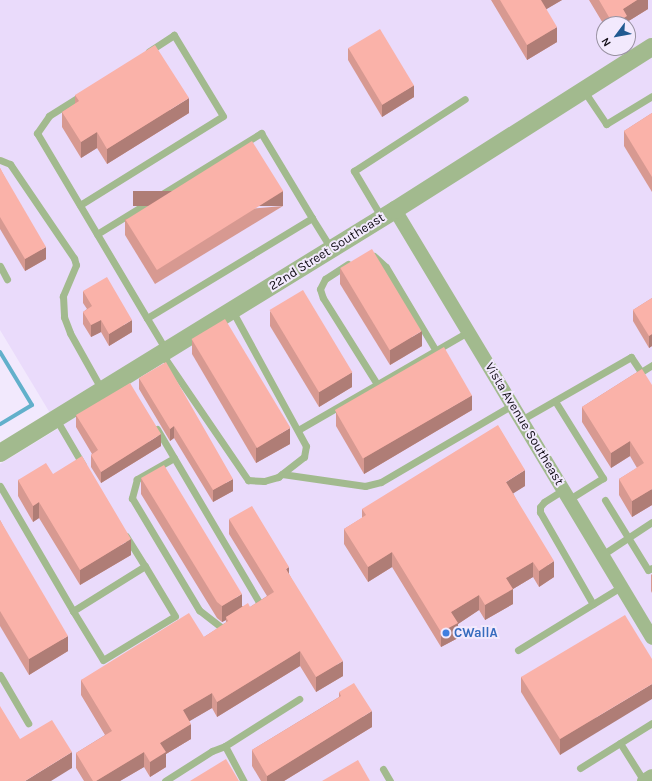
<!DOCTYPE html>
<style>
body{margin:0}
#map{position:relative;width:652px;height:781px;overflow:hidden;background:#f2e9fd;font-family:Karla,sans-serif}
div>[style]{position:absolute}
.built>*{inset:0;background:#eadbfb}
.stream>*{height:4px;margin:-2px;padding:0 2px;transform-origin:2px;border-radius:2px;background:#62b0cb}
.service>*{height:7px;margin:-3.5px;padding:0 3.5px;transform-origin:3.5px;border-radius:3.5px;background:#a2ba8e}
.minor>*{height:14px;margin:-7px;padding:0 7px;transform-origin:7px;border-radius:7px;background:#a2ba8e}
.tertiary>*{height:18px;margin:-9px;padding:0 9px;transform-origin:9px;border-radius:9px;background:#a2ba8e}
.wall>*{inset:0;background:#d79991}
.shaded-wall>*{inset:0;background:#af7d76;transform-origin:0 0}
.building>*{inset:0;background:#fab2a9;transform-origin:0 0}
.dots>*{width:11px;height:11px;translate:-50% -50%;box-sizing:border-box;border:2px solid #f2e9fd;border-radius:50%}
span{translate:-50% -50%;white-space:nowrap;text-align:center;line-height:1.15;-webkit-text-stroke:4px #f2e9fd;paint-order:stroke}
.street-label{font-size:13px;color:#120e16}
.shop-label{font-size:13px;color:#366cbe;font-weight:700}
.left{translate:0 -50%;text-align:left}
.north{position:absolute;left:596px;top:16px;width:40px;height:40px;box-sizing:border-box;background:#f2e9fd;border:1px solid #9891a1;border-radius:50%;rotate:238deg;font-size:11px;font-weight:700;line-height:16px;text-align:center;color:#120e16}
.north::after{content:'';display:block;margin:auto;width:14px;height:18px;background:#215a91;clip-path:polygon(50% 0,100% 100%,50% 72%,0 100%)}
</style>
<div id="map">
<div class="built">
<i style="clip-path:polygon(evenodd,0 0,652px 0,652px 781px,0 781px,0 464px,59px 428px,0 330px,0 0,604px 24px,628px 24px,628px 48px,604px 48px,604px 24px)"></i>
</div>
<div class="stream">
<i style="left:0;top:352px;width:62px;rotate:58.9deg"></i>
<i style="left:32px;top:405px;width:37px;rotate:149deg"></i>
</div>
<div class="service">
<i style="left:584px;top:91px;width:40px;rotate:56deg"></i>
<i style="left:606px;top:124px;width:54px;rotate:-31.3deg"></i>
<i style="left:82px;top:95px;width:39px;rotate:148deg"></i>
<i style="left:49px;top:116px;width:21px;rotate:125deg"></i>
<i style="left:37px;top:133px;width:215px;rotate:59.3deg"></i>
<i style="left:0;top:160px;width:11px;rotate:22deg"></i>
<i style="left:10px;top:164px;width:114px;rotate:55.8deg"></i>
<i style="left:74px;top:258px;width:7px;rotate:74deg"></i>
<i style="left:76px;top:265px;width:34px;rotate:113deg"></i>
<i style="left:63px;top:296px;width:21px;rotate:87deg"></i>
<i style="left:64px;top:317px;width:17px;rotate:69deg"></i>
<i style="left:70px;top:333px;width:65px;rotate:60.7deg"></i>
<i style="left:80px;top:205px;width:168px;rotate:-31.9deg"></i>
<i style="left:223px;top:116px;width:95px;rotate:-121.2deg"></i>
<i style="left:174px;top:35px;width:30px;rotate:147deg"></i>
<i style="left:382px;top:218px;width:55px;rotate:-120.8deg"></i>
<i style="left:354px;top:171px;width:132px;rotate:-33deg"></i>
<i style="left:97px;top:234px;width:193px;rotate:-31.6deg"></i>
<i style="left:261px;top:133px;width:99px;rotate:59deg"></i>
<i style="left:374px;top:256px;width:16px;rotate:43deg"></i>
<i style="left:386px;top:267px;width:98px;rotate:59.2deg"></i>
<i style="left:348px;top:264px;width:27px;rotate:147deg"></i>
<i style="left:325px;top:279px;width:11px;rotate:117deg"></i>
<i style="left:320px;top:289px;width:9px;rotate:72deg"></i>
<i style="left:323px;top:298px;width:102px;rotate:57.9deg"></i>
<i style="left:0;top:266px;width:15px;rotate:62deg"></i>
<i style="left:166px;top:350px;width:37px;rotate:-121deg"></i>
<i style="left:147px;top:318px;width:193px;rotate:-31.2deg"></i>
<i style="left:312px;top:218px;width:36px;rotate:58deg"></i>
<i style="left:162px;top:354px;width:153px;rotate:55.7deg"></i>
<i style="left:248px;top:480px;width:16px;rotate:4deg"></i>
<i style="left:264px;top:481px;width:15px;rotate:-16deg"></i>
<i style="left:278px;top:477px;width:33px;rotate:-38deg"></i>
<i style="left:304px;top:457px;width:11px;rotate:-80deg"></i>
<i style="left:306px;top:446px;width:155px;rotate:-118.6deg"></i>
<i style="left:555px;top:401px;width:91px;rotate:58.1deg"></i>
<i style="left:603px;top:478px;width:40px;rotate:148deg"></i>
<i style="left:56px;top:419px;width:53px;rotate:59.6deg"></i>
<i style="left:521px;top:420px;width:127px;rotate:-29.8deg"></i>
<i style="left:631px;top:357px;width:18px;rotate:56deg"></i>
<i style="left:641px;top:372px;width:13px;rotate:-32deg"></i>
<i style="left:157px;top:429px;width:203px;rotate:59.5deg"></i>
<i style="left:260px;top:604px;width:6px;rotate:141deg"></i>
<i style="left:298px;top:430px;width:196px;rotate:-30deg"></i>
<i style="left:174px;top:458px;width:43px;rotate:150.4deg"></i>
<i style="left:137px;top:479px;width:20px;rotate:105deg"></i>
<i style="left:132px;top:498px;width:131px;rotate:59.1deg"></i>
<i style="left:199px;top:610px;width:29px;rotate:38deg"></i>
<i style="left:222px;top:628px;width:6px;rotate:-31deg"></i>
<i style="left:282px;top:474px;width:84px;rotate:8.2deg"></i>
<i style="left:365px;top:486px;width:16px;rotate:-14deg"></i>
<i style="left:381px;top:482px;width:152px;rotate:-30.4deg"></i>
<i style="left:0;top:486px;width:145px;rotate:59.7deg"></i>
<i style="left:73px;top:611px;width:57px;rotate:58.5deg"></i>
<i style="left:103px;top:660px;width:84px;rotate:-31.4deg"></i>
<i style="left:175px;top:616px;width:58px;rotate:-121deg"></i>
<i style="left:145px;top:566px;width:85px;rotate:148deg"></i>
<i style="left:563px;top:490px;width:22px;rotate:148deg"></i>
<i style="left:544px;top:502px;width:6px;rotate:129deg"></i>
<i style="left:540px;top:507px;width:5px;rotate:90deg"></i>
<i style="left:540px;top:512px;width:106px;rotate:60.1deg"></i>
<i style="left:605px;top:500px;width:82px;rotate:58.4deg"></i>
<i style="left:648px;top:570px;width:4px;rotate:-27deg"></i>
<i style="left:126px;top:536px;width:36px;rotate:58deg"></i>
<i style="left:602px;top:555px;width:60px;rotate:-33.4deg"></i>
<i style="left:518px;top:650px;width:121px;rotate:-31.5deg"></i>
<i style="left:0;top:675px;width:56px;rotate:59.7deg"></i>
<i style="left:620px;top:743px;width:45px;rotate:57.7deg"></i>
<i style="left:225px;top:746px;width:88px;rotate:-32.4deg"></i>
<i style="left:580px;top:768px;width:85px;rotate:-32deg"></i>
<i style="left:383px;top:769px;width:14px;rotate:60deg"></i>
<i style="left:165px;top:781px;width:56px;rotate:-32.6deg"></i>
<i style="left:212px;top:751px;width:14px;rotate:-21deg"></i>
<i style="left:225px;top:746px;width:40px;rotate:62deg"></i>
</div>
<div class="minor">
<i style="left:395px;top:210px;width:499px;rotate:59deg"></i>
<i style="left:644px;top:781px;width:9px;rotate:-32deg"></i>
</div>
<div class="tertiary">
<i style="left:0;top:453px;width:464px;rotate:-31.6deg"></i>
<i style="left:395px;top:210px;width:304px;rotate:-32.4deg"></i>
</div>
<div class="wall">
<i style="clip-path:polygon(491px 0,562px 0,546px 9px,557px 42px,527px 60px)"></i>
<i style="clip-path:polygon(589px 0,648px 0,648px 9px,627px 22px,627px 24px,604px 24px,604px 25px)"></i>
<i style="clip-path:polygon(348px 48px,414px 97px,382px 117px,348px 60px)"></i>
<i style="clip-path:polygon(75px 95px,189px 113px,107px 164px,97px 148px,81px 158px,62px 127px,62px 112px,75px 104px)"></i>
<i style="clip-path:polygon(652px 113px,652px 192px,624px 146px,624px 131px)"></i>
<i style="clip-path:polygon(0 168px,46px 259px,25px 271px,0 229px)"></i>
<i style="clip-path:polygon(283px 206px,155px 284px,125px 235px,125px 219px)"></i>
<i style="clip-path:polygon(340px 268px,422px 346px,390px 365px,340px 284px)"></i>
<i style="clip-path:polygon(83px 291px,132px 332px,109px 346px,101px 332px,91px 337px,83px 324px,83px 312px,87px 309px,83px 303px)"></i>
<i style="clip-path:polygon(652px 298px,652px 346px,649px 348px,633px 321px,633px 310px)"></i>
<i style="clip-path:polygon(270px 311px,352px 387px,319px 407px,270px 326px)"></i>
<i style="clip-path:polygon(192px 339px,290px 444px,256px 463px,192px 354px)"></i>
<i style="clip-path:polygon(642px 369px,652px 505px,632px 517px,619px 495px,619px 479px,637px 468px,630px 456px,611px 468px,582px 422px,582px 407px)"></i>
<i style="clip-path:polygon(139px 378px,233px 491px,213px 502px,174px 438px,170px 441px,139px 389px)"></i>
<i style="clip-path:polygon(472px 410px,364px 474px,336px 426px,336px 411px)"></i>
<i style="clip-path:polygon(76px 415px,161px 446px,101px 483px,91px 467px,91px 455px,92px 454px,76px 427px)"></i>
<i style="clip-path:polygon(53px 474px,131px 555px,80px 585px,39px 518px,33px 522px,18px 496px,18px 480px)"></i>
<i style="clip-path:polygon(141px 478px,242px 606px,250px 607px,267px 596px,229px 534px,229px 519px,289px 574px,343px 676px,316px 692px,300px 666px,217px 717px,212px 708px,189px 721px,191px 739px,166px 754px,166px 767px,150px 777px,144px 767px,120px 781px,84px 781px,76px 768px,76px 753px,105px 735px,81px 695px,81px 680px,204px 637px,226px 623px,226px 620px,222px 622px,217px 618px,141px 494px)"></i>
<i style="clip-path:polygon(525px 486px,513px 493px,554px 577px,539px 587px,533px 577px,513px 589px,513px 604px,485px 620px,479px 610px,458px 624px,458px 638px,441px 647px,392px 567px,368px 582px,344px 544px,344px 529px,362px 518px,362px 509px)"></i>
<i style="clip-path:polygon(0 520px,68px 651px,29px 675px,0 626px)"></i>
<i style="clip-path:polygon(652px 574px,652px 593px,651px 591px,651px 575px)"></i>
<i style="clip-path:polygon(652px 659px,560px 755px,521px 692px,521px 677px)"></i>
<i style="clip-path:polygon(339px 692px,372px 727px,284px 781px,261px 781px,252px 766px,252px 750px,339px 697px)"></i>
</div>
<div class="shaded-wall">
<i style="clip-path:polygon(540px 0,562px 0,540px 13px)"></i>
<i style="clip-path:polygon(637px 0,648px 0,648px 9px,627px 22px,627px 24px,615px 24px,623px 9px)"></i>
<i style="clip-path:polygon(557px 27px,557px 42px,527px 60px,527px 45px)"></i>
<i style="clip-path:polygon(414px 85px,414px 97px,382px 117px,382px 105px)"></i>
<i style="clip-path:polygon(189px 98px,189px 113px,107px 164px,107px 149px)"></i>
<i style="clip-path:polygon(97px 132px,97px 148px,81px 158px,81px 142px)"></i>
<i style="left:283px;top:191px;width:15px;height:150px;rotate:90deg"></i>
<i style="clip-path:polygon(46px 247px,46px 259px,25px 271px,25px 259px)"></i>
<i style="clip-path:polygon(101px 320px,101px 332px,91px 337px,91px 325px)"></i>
<i style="clip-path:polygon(132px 320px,132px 332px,109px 346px,109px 334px)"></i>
<i style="clip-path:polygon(422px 331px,422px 346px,390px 365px,390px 350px)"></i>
<i style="clip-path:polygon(652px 334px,652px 346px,649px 348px,649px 336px)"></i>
<i style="clip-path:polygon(352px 372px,352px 387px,319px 407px,319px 392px)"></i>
<i style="clip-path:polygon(472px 395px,472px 410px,364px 474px,364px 458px)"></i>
<i style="clip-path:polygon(174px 426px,174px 438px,170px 441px,170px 429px)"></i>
<i style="clip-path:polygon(290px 428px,290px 444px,256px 463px,256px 448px)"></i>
<i style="clip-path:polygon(161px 434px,161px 446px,101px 483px,101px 472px)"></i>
<i style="clip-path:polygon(630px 441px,630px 456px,611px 468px,611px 453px)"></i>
<i style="clip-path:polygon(525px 470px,525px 486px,506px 498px,506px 482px)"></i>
<i style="clip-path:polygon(233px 479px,233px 491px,213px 502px,213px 490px)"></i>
<i style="clip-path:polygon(652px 489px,652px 505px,632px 517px,632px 501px)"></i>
<i style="clip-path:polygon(39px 502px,39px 518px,33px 522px,33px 506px)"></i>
<i style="clip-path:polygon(131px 539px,131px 555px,80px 585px,80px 570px)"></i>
<i style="clip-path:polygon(392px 552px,392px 567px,368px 582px,368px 567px)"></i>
<i style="clip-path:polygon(554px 561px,554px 577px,539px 587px,539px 571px)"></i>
<i style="clip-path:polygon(533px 562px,533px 577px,513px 589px,513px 604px,485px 620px,485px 605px,506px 578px)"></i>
<i style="clip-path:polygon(289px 567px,289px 582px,286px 569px)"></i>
<i style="clip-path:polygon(242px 594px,242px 609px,226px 617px,226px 620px,222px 622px,222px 606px)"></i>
<i style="clip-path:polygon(479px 595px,479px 610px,458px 624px,458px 638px,441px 647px,441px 632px,451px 612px)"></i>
<i style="clip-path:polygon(68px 636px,68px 651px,29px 675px,29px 659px)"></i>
<i style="clip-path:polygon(300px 651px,300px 666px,217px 717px,217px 702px)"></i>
<i style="clip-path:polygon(343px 661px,343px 676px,316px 692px,316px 677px)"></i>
<i style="clip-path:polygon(652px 684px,652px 699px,560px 755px,560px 739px)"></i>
<i style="clip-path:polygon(212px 693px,212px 708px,183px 725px,183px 710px)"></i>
<i style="clip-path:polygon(372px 711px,372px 727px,284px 781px,267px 781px,267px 776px)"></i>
<i style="clip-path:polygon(191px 724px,191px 739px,166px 754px,166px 767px,150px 777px,150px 762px,160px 743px)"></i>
<i style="clip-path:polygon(72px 752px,72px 768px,51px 781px,25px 781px)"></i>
<i style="clip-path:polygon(144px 752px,144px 767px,120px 781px,96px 781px)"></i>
</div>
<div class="building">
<i style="clip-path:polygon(500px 0,541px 0,557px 27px,527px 45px)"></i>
<i style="clip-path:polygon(599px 0,637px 0,623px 9px,627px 16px,615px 24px,613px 24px)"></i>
<i style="left:380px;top:29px;width:66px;height:37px;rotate:59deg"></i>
<i style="clip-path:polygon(155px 45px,189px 98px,107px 149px,97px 132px,81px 142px,62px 112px,79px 101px,75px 95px)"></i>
<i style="clip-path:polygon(652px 113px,652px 177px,624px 131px)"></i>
<i style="left:252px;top:141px;width:59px;height:149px;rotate:58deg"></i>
<i style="clip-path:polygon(0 168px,46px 247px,25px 259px,0 217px)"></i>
<i style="left:372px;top:249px;width:96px;height:37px;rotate:59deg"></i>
<i style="clip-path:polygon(107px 277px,132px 320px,109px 334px,101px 320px,91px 325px,83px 312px,92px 306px,83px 291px)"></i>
<i style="left:303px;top:290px;width:96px;height:39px;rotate:59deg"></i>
<i style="clip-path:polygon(652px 298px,652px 334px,649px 336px,633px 310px)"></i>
<i style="left:225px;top:319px;width:127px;height:39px;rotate:59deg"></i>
<i style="left:444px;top:347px;width:56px;height:126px;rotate:60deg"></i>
<i style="clip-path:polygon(166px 362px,233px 479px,213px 490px,174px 426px,170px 429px,139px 378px)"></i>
<i style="clip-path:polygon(642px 369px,652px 385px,652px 489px,632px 501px,619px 479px,644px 463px,630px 441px,611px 453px,582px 407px)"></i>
<i style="clip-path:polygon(130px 383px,161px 434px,101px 472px,91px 455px,98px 450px,76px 415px)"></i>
<i style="clip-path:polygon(498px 425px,525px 470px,506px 482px,554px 561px,539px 571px,533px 562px,506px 578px,513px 589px,485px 605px,479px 595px,451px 612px,458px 623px,441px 632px,392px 552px,368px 567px,344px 529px,366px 515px,362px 509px)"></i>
<i style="clip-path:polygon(82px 456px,131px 539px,80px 570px,39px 502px,33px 506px,18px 480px,46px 463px,53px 474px)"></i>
<i style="clip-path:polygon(164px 465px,242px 594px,222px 606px,217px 602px,141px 478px)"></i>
<i style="clip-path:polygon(252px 506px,289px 567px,286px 569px,343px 661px,316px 677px,300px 651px,217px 702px,212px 693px,183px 710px,191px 724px,160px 743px,166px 752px,150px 762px,144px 752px,96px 781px,93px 781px,76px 753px,112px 731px,81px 680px,189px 613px,204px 637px,228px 621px,226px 617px,248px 603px,250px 607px,274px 592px,229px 519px)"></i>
<i style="clip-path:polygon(0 520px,68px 636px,29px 659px,0 611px)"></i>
<i style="clip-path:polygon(625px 615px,652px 659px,652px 684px,560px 739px,521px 677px)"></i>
<i style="clip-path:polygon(354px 683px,372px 711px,267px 776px,252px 750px,341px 696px,339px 692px)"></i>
<i style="clip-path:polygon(0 706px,20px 739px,52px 720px,72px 752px,25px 781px,0 781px)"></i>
<i style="clip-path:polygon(226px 759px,239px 781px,190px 781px)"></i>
<i style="clip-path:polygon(358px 760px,370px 781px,322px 781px)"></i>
</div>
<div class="dots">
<i style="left:446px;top:633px;background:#3f7fe0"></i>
</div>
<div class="street-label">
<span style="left:327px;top:252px;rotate:-32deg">22nd Street Southeast</span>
<span style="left:524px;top:424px;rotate:59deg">Vista Avenue Southeast</span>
</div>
<div class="shop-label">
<span class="left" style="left:454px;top:633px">CWallA</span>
</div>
<div class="north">N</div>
</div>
